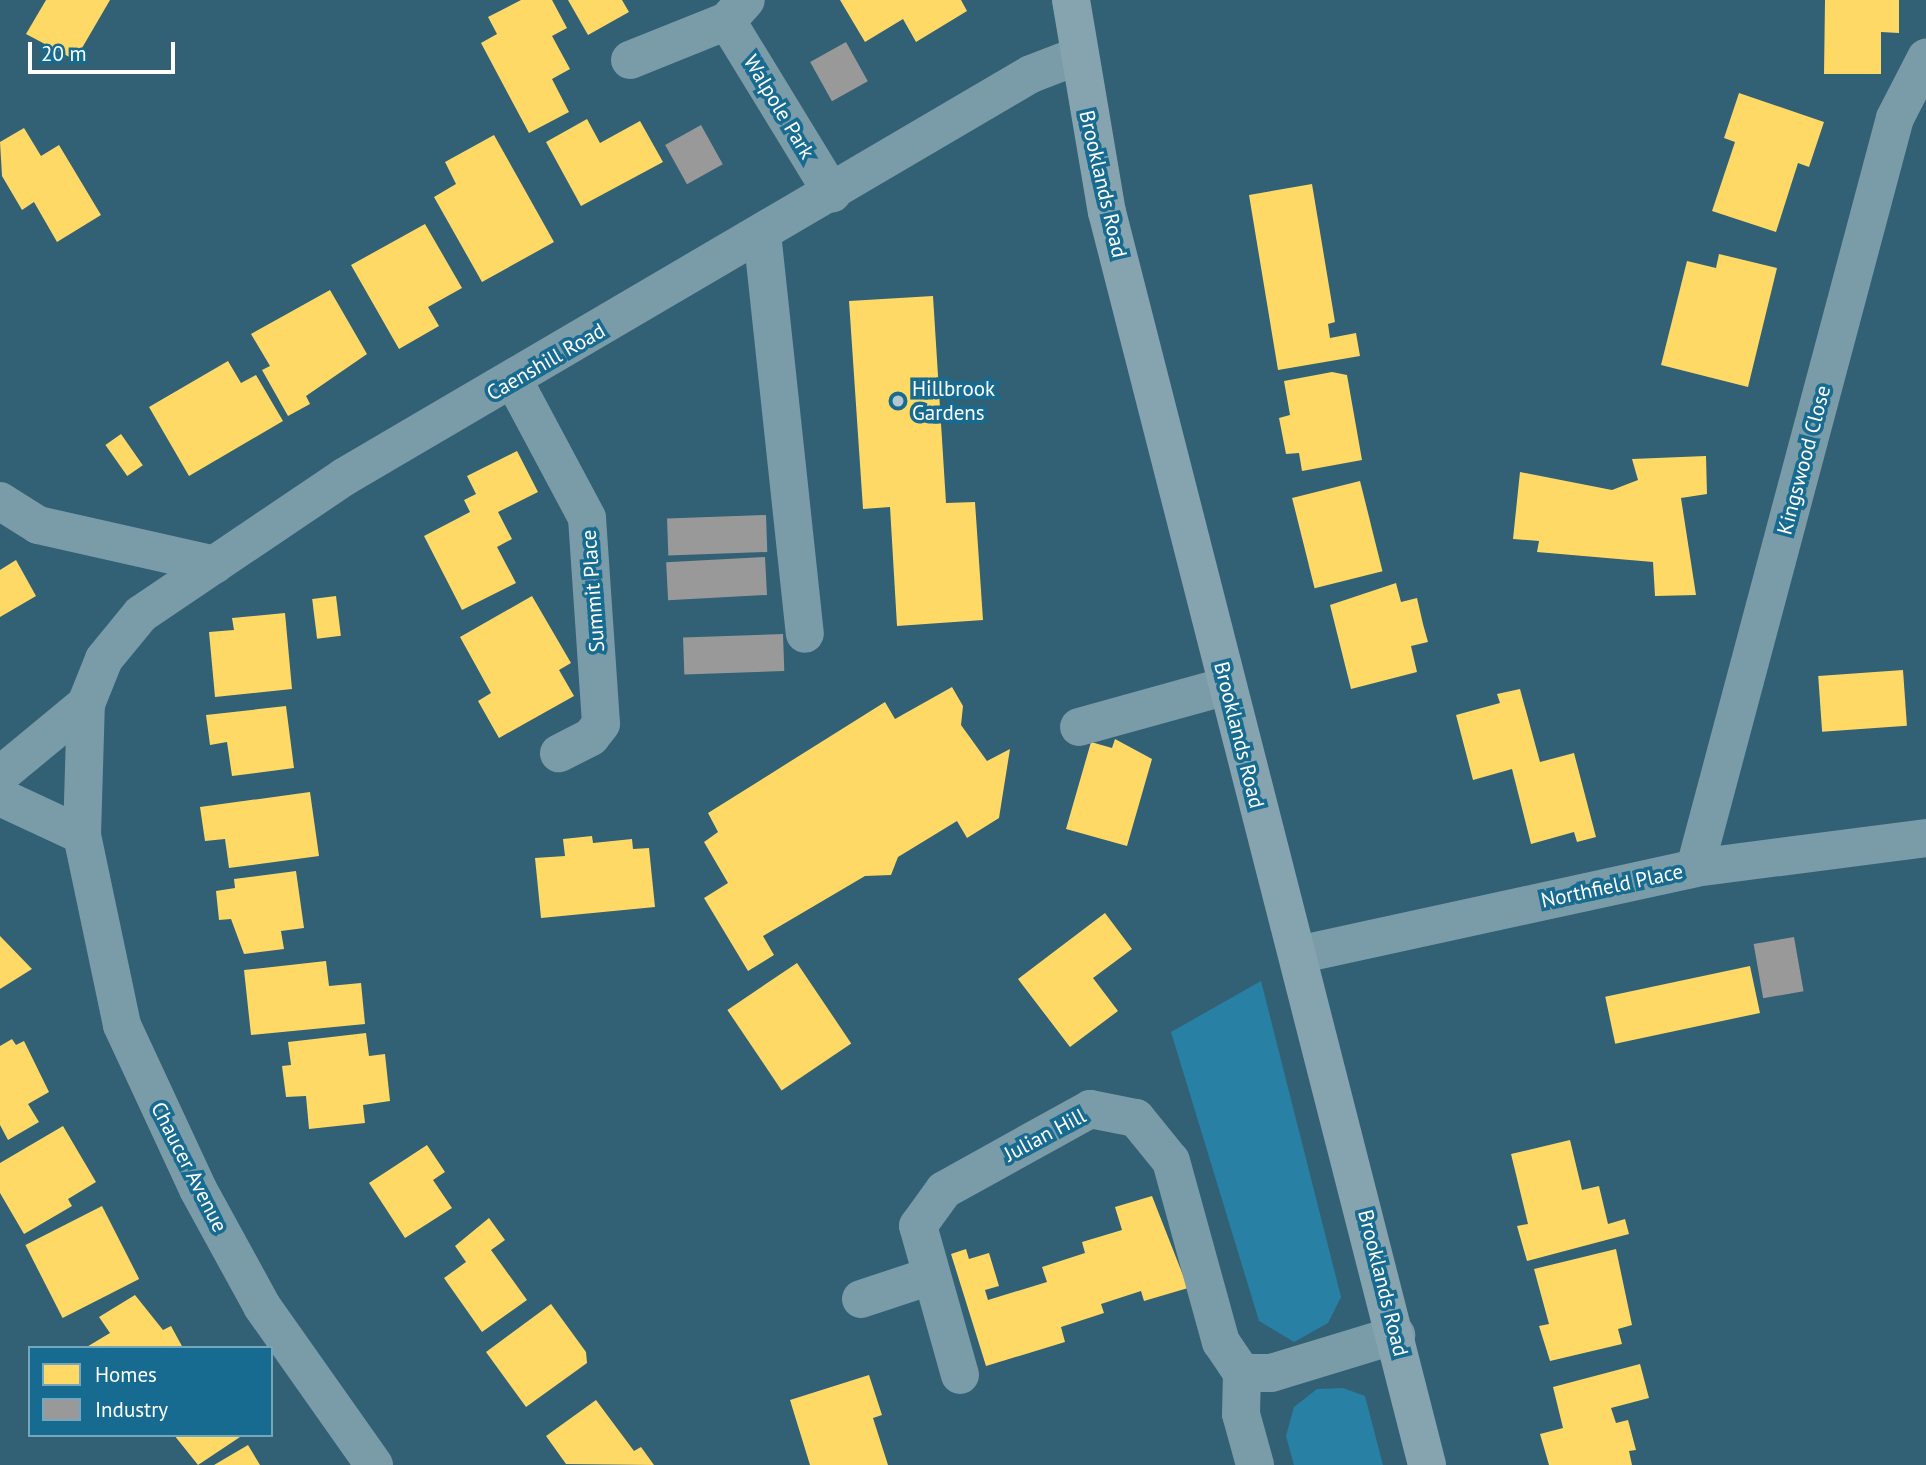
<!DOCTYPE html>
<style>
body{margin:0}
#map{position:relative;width:1926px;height:1465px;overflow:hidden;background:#326075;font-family:"PT Sans",sans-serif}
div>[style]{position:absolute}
.green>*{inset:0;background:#2880a5}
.homes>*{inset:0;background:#ffd966;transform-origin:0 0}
.industry>*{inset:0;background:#999;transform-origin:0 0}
.minor>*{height:38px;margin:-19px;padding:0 19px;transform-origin:19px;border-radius:19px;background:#7a9ba8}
.major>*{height:38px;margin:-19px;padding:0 19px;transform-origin:19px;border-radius:19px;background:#86a3b0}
.dots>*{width:19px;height:19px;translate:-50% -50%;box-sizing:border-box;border:4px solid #176b90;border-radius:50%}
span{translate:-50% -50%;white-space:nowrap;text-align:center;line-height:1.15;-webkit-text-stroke:7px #176b90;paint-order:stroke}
.street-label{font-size:21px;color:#fff}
.poi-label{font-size:21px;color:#fff}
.left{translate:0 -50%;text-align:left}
.legend{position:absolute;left:28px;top:1346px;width:245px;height:91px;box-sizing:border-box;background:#176b90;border:2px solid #74a6bc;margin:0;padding:9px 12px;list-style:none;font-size:21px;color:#fff}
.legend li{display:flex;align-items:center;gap:14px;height:35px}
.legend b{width:35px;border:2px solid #74a6bc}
.scale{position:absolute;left:28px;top:42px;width:147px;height:32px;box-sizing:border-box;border:4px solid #fff;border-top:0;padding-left:9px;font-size:21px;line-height:24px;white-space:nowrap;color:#fff;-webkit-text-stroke:5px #176b90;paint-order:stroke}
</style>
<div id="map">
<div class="green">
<i style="clip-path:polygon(1261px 981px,1341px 1297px,1328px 1323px,1294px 1342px,1259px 1321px,1171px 1032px)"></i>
<i style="clip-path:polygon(1343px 1388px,1365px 1396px,1383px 1465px,1294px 1465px,1286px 1436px,1294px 1407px,1317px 1389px)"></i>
</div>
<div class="homes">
<i style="clip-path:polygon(46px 0,110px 0,75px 60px,26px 34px)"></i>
<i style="clip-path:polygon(521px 0,552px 0,567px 28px,552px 36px,570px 69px,552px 79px,569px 112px,529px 133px,481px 43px,497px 34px,488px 17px)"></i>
<i style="clip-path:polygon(568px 0,622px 0,629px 12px,588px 35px)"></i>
<i style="clip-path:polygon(840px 0,961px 0,967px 11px,916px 42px,903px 19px,865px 42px)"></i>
<i style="clip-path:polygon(1825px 0,1899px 0,1899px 33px,1881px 32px,1881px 74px,1824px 74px)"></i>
<i style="clip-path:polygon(1739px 93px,1824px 122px,1809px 167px,1798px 163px,1776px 232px,1712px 211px,1735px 142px,1724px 138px)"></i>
<i style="clip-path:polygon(587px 119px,600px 143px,640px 121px,663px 162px,581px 206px,546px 142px)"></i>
<i style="clip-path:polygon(24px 128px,41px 156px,59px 145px,101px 215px,57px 242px,34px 202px,22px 210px,2px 176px,0 142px)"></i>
<i style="clip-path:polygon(494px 135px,554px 242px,482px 282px,434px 197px,456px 184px,445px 162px)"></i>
<i style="clip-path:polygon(1312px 184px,1335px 322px,1328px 324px,1330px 338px,1356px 333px,1360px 356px,1278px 370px,1249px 195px)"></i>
<i style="clip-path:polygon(425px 224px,462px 288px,428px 307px,439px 326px,399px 349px,351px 265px)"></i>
<i style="clip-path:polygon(1719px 254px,1777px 268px,1748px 387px,1661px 365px,1687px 261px,1716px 268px)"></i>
<i style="clip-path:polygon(330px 290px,367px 354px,306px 396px,310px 404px,288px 416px,262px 370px,270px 366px,251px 334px)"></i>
<i style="clip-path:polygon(933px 296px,946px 503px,975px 502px,983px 620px,897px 626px,890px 507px,863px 509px,849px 301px)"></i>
<i style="clip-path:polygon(228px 361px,241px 383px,256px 375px,283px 421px,189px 476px,149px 407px)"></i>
<i style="clip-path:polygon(1332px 372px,1347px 375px,1362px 460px,1302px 471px,1299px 453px,1286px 454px,1279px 418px,1290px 415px,1284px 381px)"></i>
<i style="left:121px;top:434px;width:38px;height:19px;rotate:55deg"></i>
<i style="clip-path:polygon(517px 451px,538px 492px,498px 512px,512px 539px,497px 547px,516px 583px,462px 610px,424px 536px,470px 512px,464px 500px,476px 494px,467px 476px)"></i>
<i style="clip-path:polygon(1706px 456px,1707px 494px,1681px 498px,1696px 595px,1655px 596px,1653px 562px,1537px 552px,1539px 541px,1513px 539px,1520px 472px,1612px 490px,1638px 480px,1632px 459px)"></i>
<i style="left:1360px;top:481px;width:93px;height:70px;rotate:76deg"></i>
<i style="clip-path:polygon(16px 560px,36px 596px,0 617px,0 570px)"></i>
<i style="clip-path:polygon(1396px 583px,1401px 602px,1417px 598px,1423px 624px,1428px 642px,1411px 646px,1417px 672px,1351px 689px,1330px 605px)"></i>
<i style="left:336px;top:596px;width:40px;height:24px;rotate:83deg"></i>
<i style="clip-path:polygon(532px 596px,571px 663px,559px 670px,574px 696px,499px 738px,478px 701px,491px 693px,460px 637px)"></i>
<i style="clip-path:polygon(285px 613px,292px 689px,215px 697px,209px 632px,234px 630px,232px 618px)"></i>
<i style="left:1903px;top:670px;width:56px;height:85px;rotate:86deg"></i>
<i style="clip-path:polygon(952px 687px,963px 706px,961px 725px,987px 761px,1010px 749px,999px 818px,967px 838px,957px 821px,898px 857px,891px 875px,865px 876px,763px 936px,774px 955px,748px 971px,704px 898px,728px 883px,704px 842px,718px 832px,708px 813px,885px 702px,895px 719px)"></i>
<i style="clip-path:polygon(1520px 689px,1540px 762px,1574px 753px,1596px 837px,1577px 842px,1574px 832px,1531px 844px,1512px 769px,1473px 780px,1456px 715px,1500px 703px,1497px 694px)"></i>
<i style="clip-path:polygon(286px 706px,294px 768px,232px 776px,227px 742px,210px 745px,206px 715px)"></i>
<i style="clip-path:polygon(1115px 739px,1152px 759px,1127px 846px,1066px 829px,1091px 742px,1112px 748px)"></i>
<i style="clip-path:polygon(310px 792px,319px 856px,229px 868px,225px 839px,205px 841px,200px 807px)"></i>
<i style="clip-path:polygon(592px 836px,593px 843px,632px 839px,633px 849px,649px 848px,655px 907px,541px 918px,535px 858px,565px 856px,563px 839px)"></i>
<i style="clip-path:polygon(296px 871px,304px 928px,281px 931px,284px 949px,244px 954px,231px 919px,219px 920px,216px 891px,235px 888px,234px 879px)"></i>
<i style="clip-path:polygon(1105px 913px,1132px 949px,1093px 978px,1118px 1011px,1070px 1047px,1018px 979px)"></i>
<i style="clip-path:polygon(0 936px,32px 969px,0 989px)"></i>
<i style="clip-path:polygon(326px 961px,329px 986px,361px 983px,365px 1024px,251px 1035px,244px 970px)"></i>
<i style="left:797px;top:963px;width:97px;height:84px;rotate:56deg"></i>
<i style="left:1750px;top:966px;width:48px;height:148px;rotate:78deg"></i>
<i style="clip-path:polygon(366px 1033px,369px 1056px,385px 1054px,390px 1101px,363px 1105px,365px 1123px,309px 1129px,306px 1096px,286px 1097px,282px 1066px,291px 1065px,288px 1042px)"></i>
<i style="clip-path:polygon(12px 1039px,16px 1045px,24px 1041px,49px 1092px,28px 1104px,39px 1122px,8px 1140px,0 1125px,0 1046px)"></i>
<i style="clip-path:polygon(63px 1126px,96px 1182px,68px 1199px,72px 1206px,24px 1234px,0 1193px,0 1163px)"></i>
<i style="clip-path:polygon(1570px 1140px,1582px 1190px,1599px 1186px,1608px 1224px,1625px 1219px,1629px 1234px,1527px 1261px,1517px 1226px,1528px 1224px,1511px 1154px)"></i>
<i style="clip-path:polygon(427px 1145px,445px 1172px,433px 1180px,452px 1208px,405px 1238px,369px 1183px)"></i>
<i style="clip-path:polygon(1152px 1196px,1188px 1288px,1144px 1301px,1141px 1291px,1101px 1304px,1104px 1313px,1061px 1327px,1065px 1342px,986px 1366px,951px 1254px,966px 1249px,969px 1259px,989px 1253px,999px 1286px,985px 1290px,988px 1300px,1047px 1282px,1042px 1267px,1085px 1253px,1082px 1242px,1122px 1230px,1115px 1207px)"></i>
<i style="left:102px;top:1206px;width:82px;height:86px;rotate:63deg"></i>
<i style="clip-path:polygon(489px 1218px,505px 1240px,491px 1250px,527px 1300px,482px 1332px,444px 1278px,466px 1262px,455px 1246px)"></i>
<i style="clip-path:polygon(1616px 1249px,1632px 1325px,1618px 1329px,1622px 1344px,1550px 1361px,1539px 1326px,1549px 1324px,1534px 1269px)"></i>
<i style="clip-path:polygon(135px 1295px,163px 1330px,171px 1326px,183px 1348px,85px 1348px,110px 1333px,99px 1317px)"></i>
<i style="clip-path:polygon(551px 1304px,586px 1352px,587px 1363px,526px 1407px,486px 1352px)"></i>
<i style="clip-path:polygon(1640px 1364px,1649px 1398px,1611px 1408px,1616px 1423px,1628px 1420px,1636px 1450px,1629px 1451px,1632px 1465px,1549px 1465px,1540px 1434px,1563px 1428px,1553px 1387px)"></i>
<i style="clip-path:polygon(869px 1375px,882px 1415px,873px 1418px,888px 1465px,810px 1465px,790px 1400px)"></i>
<i style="clip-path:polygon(596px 1400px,634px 1451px,641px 1447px,654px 1465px,566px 1464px,546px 1436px)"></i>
<i style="clip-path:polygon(174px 1435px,243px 1435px,198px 1465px)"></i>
<i style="clip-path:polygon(248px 1445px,260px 1465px,214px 1465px)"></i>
</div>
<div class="industry">
<i style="left:846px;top:42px;width:45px;height:41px;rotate:61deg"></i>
<i style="left:701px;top:125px;width:45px;height:41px;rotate:61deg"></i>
<i style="left:766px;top:515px;width:37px;height:99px;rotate:88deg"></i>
<i style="left:765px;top:557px;width:38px;height:99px;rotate:87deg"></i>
<i style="left:783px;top:634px;width:37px;height:100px;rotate:88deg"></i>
<i style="left:1794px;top:937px;width:55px;height:41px;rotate:80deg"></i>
</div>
<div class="minor">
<i style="left:727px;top:21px;width:202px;rotate:58.6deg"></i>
<i style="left:630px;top:60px;width:105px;rotate:-21.9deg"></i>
<i style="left:727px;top:21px;width:28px;rotate:-48deg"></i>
<i style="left:762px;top:233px;width:403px;rotate:83.9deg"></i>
<i style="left:514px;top:381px;width:155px;rotate:61.9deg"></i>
<i style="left:587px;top:518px;width:206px;rotate:86.1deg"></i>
<i style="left:601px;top:724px;width:16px;rotate:128deg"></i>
<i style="left:591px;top:737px;width:36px;rotate:153deg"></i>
<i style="left:0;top:501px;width:45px;rotate:32.3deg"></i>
<i style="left:38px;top:525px;width:181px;rotate:12.7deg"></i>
<i style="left:1079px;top:727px;width:154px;rotate:-15.5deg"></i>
<i style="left:0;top:775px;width:112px;rotate:-39.5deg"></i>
<i style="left:0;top:797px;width:90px;rotate:24.9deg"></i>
<i style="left:1695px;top:868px;width:776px;rotate:-75.07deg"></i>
<i style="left:1895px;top:118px;width:68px;rotate:-62.7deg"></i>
<i style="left:1302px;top:954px;width:402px;rotate:-12.3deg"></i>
<i style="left:1695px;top:868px;width:233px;rotate:-7.4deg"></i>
<i style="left:861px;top:1299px;width:71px;rotate:-18.2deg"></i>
<i style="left:1242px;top:1373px;width:41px;rotate:91.4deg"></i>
<i style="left:1241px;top:1414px;width:53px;rotate:74.6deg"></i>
<i style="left:960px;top:1375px;width:155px;rotate:-105.7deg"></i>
<i style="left:918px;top:1226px;width:44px;rotate:-54.2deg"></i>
<i style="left:944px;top:1190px;width:167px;rotate:-29deg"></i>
<i style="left:1090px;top:1109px;width:47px;rotate:11.1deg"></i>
<i style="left:1136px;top:1118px;width:55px;rotate:50.9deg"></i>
<i style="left:1171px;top:1161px;width:188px;rotate:74.6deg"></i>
<i style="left:1221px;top:1342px;width:37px;rotate:56deg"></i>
<i style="left:1242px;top:1373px;width:29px"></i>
<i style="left:1271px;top:1373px;width:131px;rotate:-16.9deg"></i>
<i style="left:374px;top:1465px;width:194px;rotate:-125.2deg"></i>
<i style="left:262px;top:1306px;width:133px;rotate:-118.7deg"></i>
<i style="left:198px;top:1189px;width:181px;rotate:-114.9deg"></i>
<i style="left:122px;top:1025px;width:194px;rotate:-101.9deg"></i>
<i style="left:82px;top:835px;width:131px;rotate:-88.3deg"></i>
<i style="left:86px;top:704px;width:48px;rotate:-68.2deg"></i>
<i style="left:104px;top:659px;width:58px;rotate:-50.6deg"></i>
<i style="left:141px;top:614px;width:245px;rotate:-34deg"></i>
<i style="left:344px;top:477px;width:796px;rotate:-30.4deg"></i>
<i style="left:1031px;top:74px;width:50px;rotate:-21deg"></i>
</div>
<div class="major">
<i style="left:1071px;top:0;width:215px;rotate:80.4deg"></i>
<i style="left:1107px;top:212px;width:1293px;rotate:75.67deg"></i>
</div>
<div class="dots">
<i style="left:898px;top:401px;background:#b7c7cf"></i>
</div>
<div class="street-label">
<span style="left:779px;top:107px;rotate:59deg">Walpole Park</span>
<span style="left:1103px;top:184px;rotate:77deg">Brooklands Road</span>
<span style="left:546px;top:362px;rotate:-30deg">Caenshill Road</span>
<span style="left:1804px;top:460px;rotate:-75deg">Kingswood Close</span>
<span style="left:593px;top:591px;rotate:-94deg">Summit Place</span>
<span style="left:1239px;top:735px;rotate:76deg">Brooklands Road</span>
<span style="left:1612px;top:886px;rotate:-12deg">Northfield Place</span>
<span style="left:1045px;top:1135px;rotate:-28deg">Julian Hill</span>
<span style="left:189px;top:1167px;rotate:63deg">Chaucer Avenue</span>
<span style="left:1383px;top:1283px;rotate:76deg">Brooklands Road</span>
</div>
<div class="poi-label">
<span class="left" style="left:912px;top:401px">Hillbrook<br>Gardens</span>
</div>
<ul class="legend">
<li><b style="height:19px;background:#ffd966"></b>Homes</li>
<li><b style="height:19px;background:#999"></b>Industry</li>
</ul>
<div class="scale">20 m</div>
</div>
